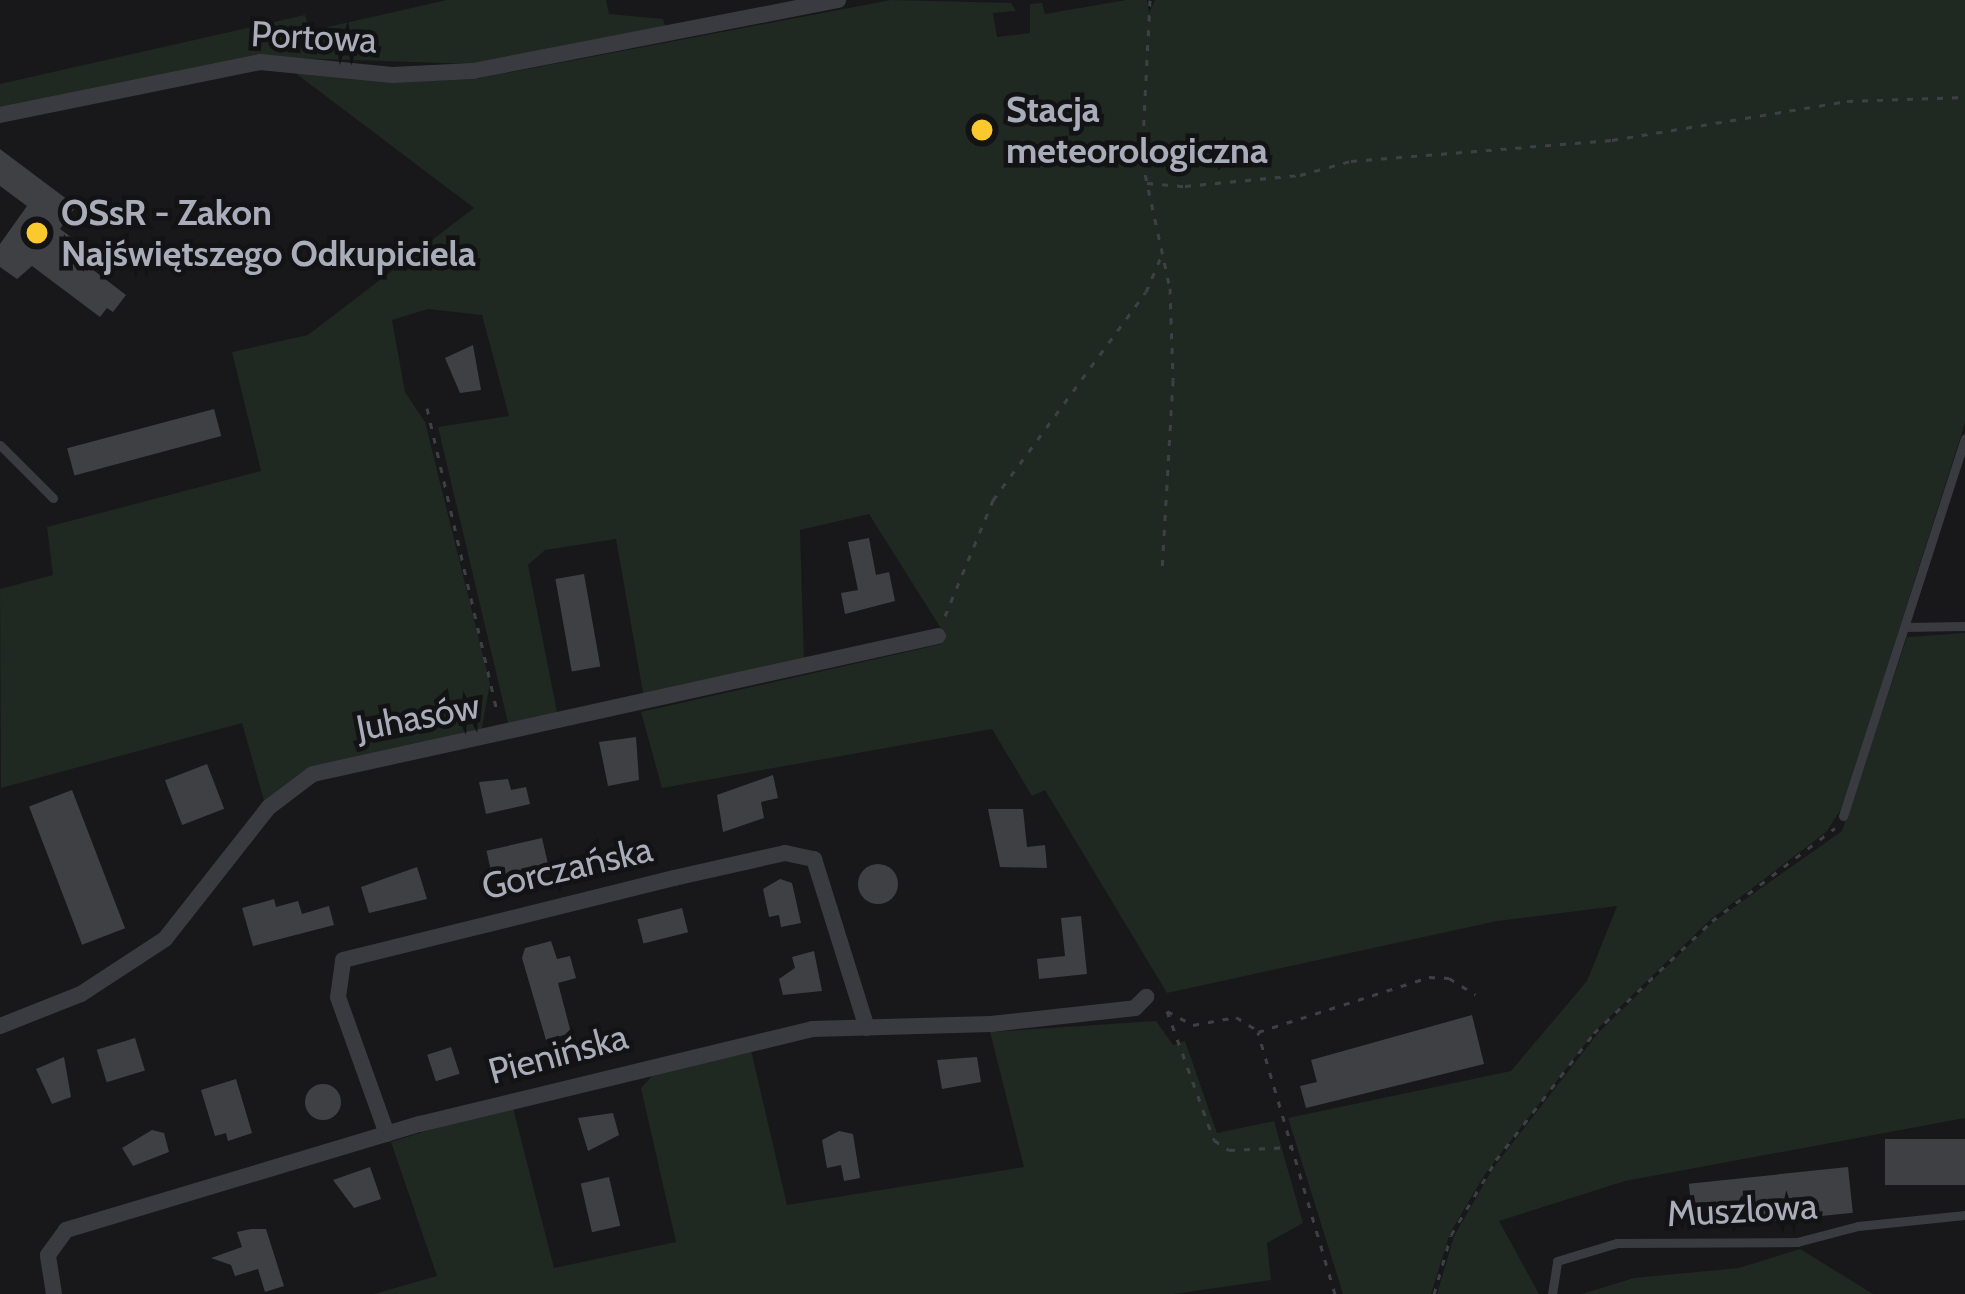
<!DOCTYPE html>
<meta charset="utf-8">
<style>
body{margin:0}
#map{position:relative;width:1965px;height:1294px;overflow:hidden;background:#18181a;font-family:Cabin,sans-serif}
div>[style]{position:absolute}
.green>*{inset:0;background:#1f2821}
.building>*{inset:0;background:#3f4044;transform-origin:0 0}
.round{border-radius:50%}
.path>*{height:3px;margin-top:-1.5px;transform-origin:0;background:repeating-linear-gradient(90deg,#3e4046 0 6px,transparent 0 15px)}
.lane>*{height:9px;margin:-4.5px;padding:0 4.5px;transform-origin:4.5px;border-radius:4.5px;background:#3a3b41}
.street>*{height:16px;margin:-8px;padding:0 8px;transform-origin:8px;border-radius:8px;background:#3a3b41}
.dots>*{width:33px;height:33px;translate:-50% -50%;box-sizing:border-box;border:6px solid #131315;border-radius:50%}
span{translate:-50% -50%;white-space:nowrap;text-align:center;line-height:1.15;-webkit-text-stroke:9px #131315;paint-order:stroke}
.street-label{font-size:36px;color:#a9adba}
.poi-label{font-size:36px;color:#a9adba;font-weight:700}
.left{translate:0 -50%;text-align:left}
</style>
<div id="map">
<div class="green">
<i style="clip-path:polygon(447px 0,606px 0,609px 14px,663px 19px,666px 28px,473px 64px,260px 57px,0 109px,0 84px,305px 15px,310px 31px)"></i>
<i style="clip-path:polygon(891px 0,1011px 3px,1016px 11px,993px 13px,997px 37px,1030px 33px,1030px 4px,1042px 3px,1045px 14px,1126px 0,1147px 0,1149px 13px,1155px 0,1965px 0,1965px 423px,1842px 808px,1826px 832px,1710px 920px,1596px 1030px,1485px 1174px,1450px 1233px,1431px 1294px,1343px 1294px,1288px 1118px,1511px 1071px,1587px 981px,1617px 906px,1497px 921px,1167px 993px,1045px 790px,1032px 796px,992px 729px,662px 788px,641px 712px,942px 644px,942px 630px,869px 514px,800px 530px,804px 661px,644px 698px,616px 539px,545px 550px,528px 565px,558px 717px,508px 723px,438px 427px,509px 416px,482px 315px,428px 309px,392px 320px,405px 392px,425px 422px,490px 684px,481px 732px,311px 768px,265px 804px,242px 723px,1px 788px,0 589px,53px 575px,47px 527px,261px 471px,232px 352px,308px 335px,474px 208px,290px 69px,389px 82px,475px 79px)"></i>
<i style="clip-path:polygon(1965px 633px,1965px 1118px,1625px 1181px,1499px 1221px,1539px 1294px,1437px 1294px,1454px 1236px,1494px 1167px,1598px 1033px,1713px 922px,1842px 831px,1907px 637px)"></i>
<i style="clip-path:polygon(1156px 1021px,1173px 1045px,1185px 1041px,1217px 1133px,1274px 1121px,1303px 1223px,1267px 1243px,1271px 1280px,1174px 1294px,374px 1294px,437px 1276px,391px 1142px,512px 1104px,554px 1268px,676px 1242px,641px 1088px,656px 1072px,750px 1046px,787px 1205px,1024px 1167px,990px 1032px)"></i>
<i style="clip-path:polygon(1800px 1249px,1873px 1294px,1582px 1294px,1634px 1278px,1739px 1268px)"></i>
</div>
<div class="building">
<i style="clip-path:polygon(0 149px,76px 206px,60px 229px,71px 237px,71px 253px,126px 295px,113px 312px,107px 308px,100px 317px,32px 266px,17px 279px,0 267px,0 244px,27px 206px,0 186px)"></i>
<i style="clip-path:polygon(473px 345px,481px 390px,460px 393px,445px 358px)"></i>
<i style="left:214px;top:409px;width:28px;height:152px;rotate:75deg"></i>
<i style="clip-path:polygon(869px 538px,876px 575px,889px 572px,895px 601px,845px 614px,841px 593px,858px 590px,848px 542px)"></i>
<i style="left:584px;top:574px;width:94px;height:29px;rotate:80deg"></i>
<i style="clip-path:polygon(636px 737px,639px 780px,608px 786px,599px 742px)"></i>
<i style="left:207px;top:764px;width:48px;height:45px;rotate:69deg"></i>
<i style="clip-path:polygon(773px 775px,778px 798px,761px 802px,764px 818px,723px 832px,717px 795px)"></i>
<i style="clip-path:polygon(508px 779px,511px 790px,526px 787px,530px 804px,486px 814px,479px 782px)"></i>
<i style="left:72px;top:790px;width:148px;height:46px;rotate:69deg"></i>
<i style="clip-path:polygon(988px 809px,1023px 809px,1027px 847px,1045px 845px,1047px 868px,1000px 867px)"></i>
<i style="left:542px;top:838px;width:27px;height:57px;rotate:77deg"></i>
<i class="round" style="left:858px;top:864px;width:40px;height:40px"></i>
<i style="clip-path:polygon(417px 867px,427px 899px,369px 913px,361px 887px)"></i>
<i style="clip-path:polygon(780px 879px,792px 883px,801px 923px,781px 927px,779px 915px,769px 917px,763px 889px)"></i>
<i style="clip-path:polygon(274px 899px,276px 907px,298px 901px,302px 914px,329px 906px,334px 925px,253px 946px,242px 908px)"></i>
<i style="left:682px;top:908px;width:25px;height:46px;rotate:76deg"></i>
<i style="clip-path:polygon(1081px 916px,1087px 974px,1039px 979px,1037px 959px,1065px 956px,1061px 918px)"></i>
<i style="clip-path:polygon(551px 941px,557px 959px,570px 956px,576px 978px,558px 983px,571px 1033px,546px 1040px,522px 958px,525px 948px)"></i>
<i style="clip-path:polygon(814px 951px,822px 991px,783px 995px,779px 979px,795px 968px,792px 957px)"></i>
<i style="clip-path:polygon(1472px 1015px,1484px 1064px,1306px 1108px,1300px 1086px,1317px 1082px,1311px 1060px)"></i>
<i style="left:135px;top:1038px;width:34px;height:40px;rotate:73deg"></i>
<i style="left:451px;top:1047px;width:28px;height:25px;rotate:72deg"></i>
<i style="clip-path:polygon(64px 1057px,71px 1097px,52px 1104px,36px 1069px)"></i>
<i style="clip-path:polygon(977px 1057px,981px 1082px,942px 1089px,937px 1060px)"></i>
<i style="clip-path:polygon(236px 1079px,252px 1133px,228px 1141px,226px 1133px,215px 1136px,201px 1090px)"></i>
<i class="round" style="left:305px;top:1084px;width:36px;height:36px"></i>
<i style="clip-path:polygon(613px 1113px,619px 1135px,588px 1151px,578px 1118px)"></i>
<i style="clip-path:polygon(152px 1130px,164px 1133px,169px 1152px,133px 1166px,122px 1148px)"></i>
<i style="clip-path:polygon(839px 1131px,853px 1134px,860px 1178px,844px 1181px,841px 1165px,827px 1168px,822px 1140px)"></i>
<i style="left:1965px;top:1139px;width:46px;height:80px;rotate:90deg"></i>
<i style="clip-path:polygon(370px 1167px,381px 1199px,354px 1208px,333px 1180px)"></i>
<i style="left:1848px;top:1167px;width:46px;height:160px;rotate:84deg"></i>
<i style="left:609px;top:1177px;width:50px;height:29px;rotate:77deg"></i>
<i style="clip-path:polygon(251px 1229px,266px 1229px,284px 1286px,265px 1292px,258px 1269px,235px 1276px,231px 1265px,211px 1258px,242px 1247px,237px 1232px)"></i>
</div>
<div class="path">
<i style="left:1150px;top:0;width:160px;rotate:92.9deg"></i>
<i style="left:1142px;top:160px;width:131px;rotate:77.7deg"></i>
<i style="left:1170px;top:288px;width:92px;rotate:88.1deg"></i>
<i style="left:1173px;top:380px;width:188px;rotate:93.3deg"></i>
<i style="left:1142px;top:160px;width:20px;rotate:-9deg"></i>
<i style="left:1147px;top:183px;width:38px;rotate:5deg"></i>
<i style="left:1185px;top:186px;width:116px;rotate:-5.5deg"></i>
<i style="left:1300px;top:175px;width:53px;rotate:-15.4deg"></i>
<i style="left:1351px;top:161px;width:262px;rotate:-4.6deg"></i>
<i style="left:1612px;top:140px;width:238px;rotate:-9.4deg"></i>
<i style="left:1847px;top:101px;width:118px;rotate:-1.9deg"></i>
<i style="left:427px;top:408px;width:315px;rotate:77deg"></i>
<i style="left:945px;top:616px;width:126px;rotate:-67.5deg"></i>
<i style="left:993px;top:500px;width:258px;rotate:-53.7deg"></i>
<i style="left:1146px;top:292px;width:38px;rotate:-67deg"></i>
<i style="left:1167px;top:1011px;width:137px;rotate:70deg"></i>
<i style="left:1214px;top:1140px;width:18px;rotate:34deg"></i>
<i style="left:1229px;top:1150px;width:64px;rotate:-2.7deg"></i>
<i style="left:1167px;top:1011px;width:30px;rotate:28deg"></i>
<i style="left:1193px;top:1025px;width:44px;rotate:-10.5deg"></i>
<i style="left:1236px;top:1017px;width:25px;rotate:32deg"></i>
<i style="left:1335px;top:1294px;width:273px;rotate:-106.4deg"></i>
<i style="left:1258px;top:1032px;width:180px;rotate:-17.8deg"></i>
<i style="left:1429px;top:977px;width:20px;rotate:3deg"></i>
<i style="left:1449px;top:978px;width:31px;rotate:32deg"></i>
<i style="left:1434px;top:1294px;width:61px;rotate:-73.9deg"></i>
<i style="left:1451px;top:1235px;width:87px;rotate:-59deg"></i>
<i style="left:1496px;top:1160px;width:160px;rotate:-52.3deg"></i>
<i style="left:1594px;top:1033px;width:163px;rotate:-43.5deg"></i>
<i style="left:1712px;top:921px;width:154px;rotate:-37.1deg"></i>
</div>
<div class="lane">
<i style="left:0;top:445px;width:75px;rotate:45deg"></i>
<i style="left:1905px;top:627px;width:60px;rotate:-1deg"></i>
<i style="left:1843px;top:816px;width:397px;rotate:-72.1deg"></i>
<i style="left:1552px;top:1294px;width:33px;rotate:-81deg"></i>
<i style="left:1557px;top:1261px;width:63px;rotate:-16.7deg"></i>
<i style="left:1617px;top:1243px;width:180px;rotate:-0.3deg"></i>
<i style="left:1797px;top:1242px;width:63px;rotate:-14.7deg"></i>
<i style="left:1858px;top:1226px;width:108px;rotate:-5.9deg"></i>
</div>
<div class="street">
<i style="left:0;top:115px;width:265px;rotate:-11.5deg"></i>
<i style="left:260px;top:62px;width:133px;rotate:5.6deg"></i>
<i style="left:392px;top:75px;width:81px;rotate:-2.8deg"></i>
<i style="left:473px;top:71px;width:372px;rotate:-11deg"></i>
<i style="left:0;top:1026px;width:87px;rotate:-21.6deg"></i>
<i style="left:81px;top:994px;width:100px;rotate:-33.2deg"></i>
<i style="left:165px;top:939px;width:168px;rotate:-51.8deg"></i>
<i style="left:269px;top:807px;width:55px;rotate:-36.9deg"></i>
<i style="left:313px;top:774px;width:640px;rotate:-12.45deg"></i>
<i style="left:387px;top:1134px;width:145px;rotate:-109.7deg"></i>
<i style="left:338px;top:997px;width:37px;rotate:-82deg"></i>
<i style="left:343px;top:960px;width:341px;rotate:-13.9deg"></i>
<i style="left:674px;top:878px;width:114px;rotate:-12.7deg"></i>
<i style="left:785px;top:853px;width:30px;rotate:12deg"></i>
<i style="left:814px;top:859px;width:177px;rotate:72.6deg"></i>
<i style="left:54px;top:1294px;width:39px;rotate:-99deg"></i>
<i style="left:48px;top:1255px;width:31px;rotate:-54deg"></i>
<i style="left:66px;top:1230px;width:370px;rotate:-16.7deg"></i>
<i style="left:420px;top:1124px;width:403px;rotate:-13.6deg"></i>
<i style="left:812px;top:1029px;width:179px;rotate:-1.6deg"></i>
<i style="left:991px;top:1024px;width:145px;rotate:-6.3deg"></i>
<i style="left:1135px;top:1008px;width:16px;rotate:-45deg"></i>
</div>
<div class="dots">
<i style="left:982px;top:130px;background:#fbc82e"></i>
<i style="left:37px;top:233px;background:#fbc82e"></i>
</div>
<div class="street-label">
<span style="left:314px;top:37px;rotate:3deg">Portowa</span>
<span style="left:418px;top:717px;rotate:-11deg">Juhasów</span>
<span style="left:567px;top:868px;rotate:-13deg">Gorczańska</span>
<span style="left:558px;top:1054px;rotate:-15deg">Pienińska</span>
<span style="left:1742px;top:1210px;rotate:-3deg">Muszlowa</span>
</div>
<div class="poi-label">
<span class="left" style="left:1006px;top:130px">Stacja<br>meteorologiczna</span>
<span class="left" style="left:61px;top:233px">OSsR - Zakon<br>Najświętszego Odkupiciela</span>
</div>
</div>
